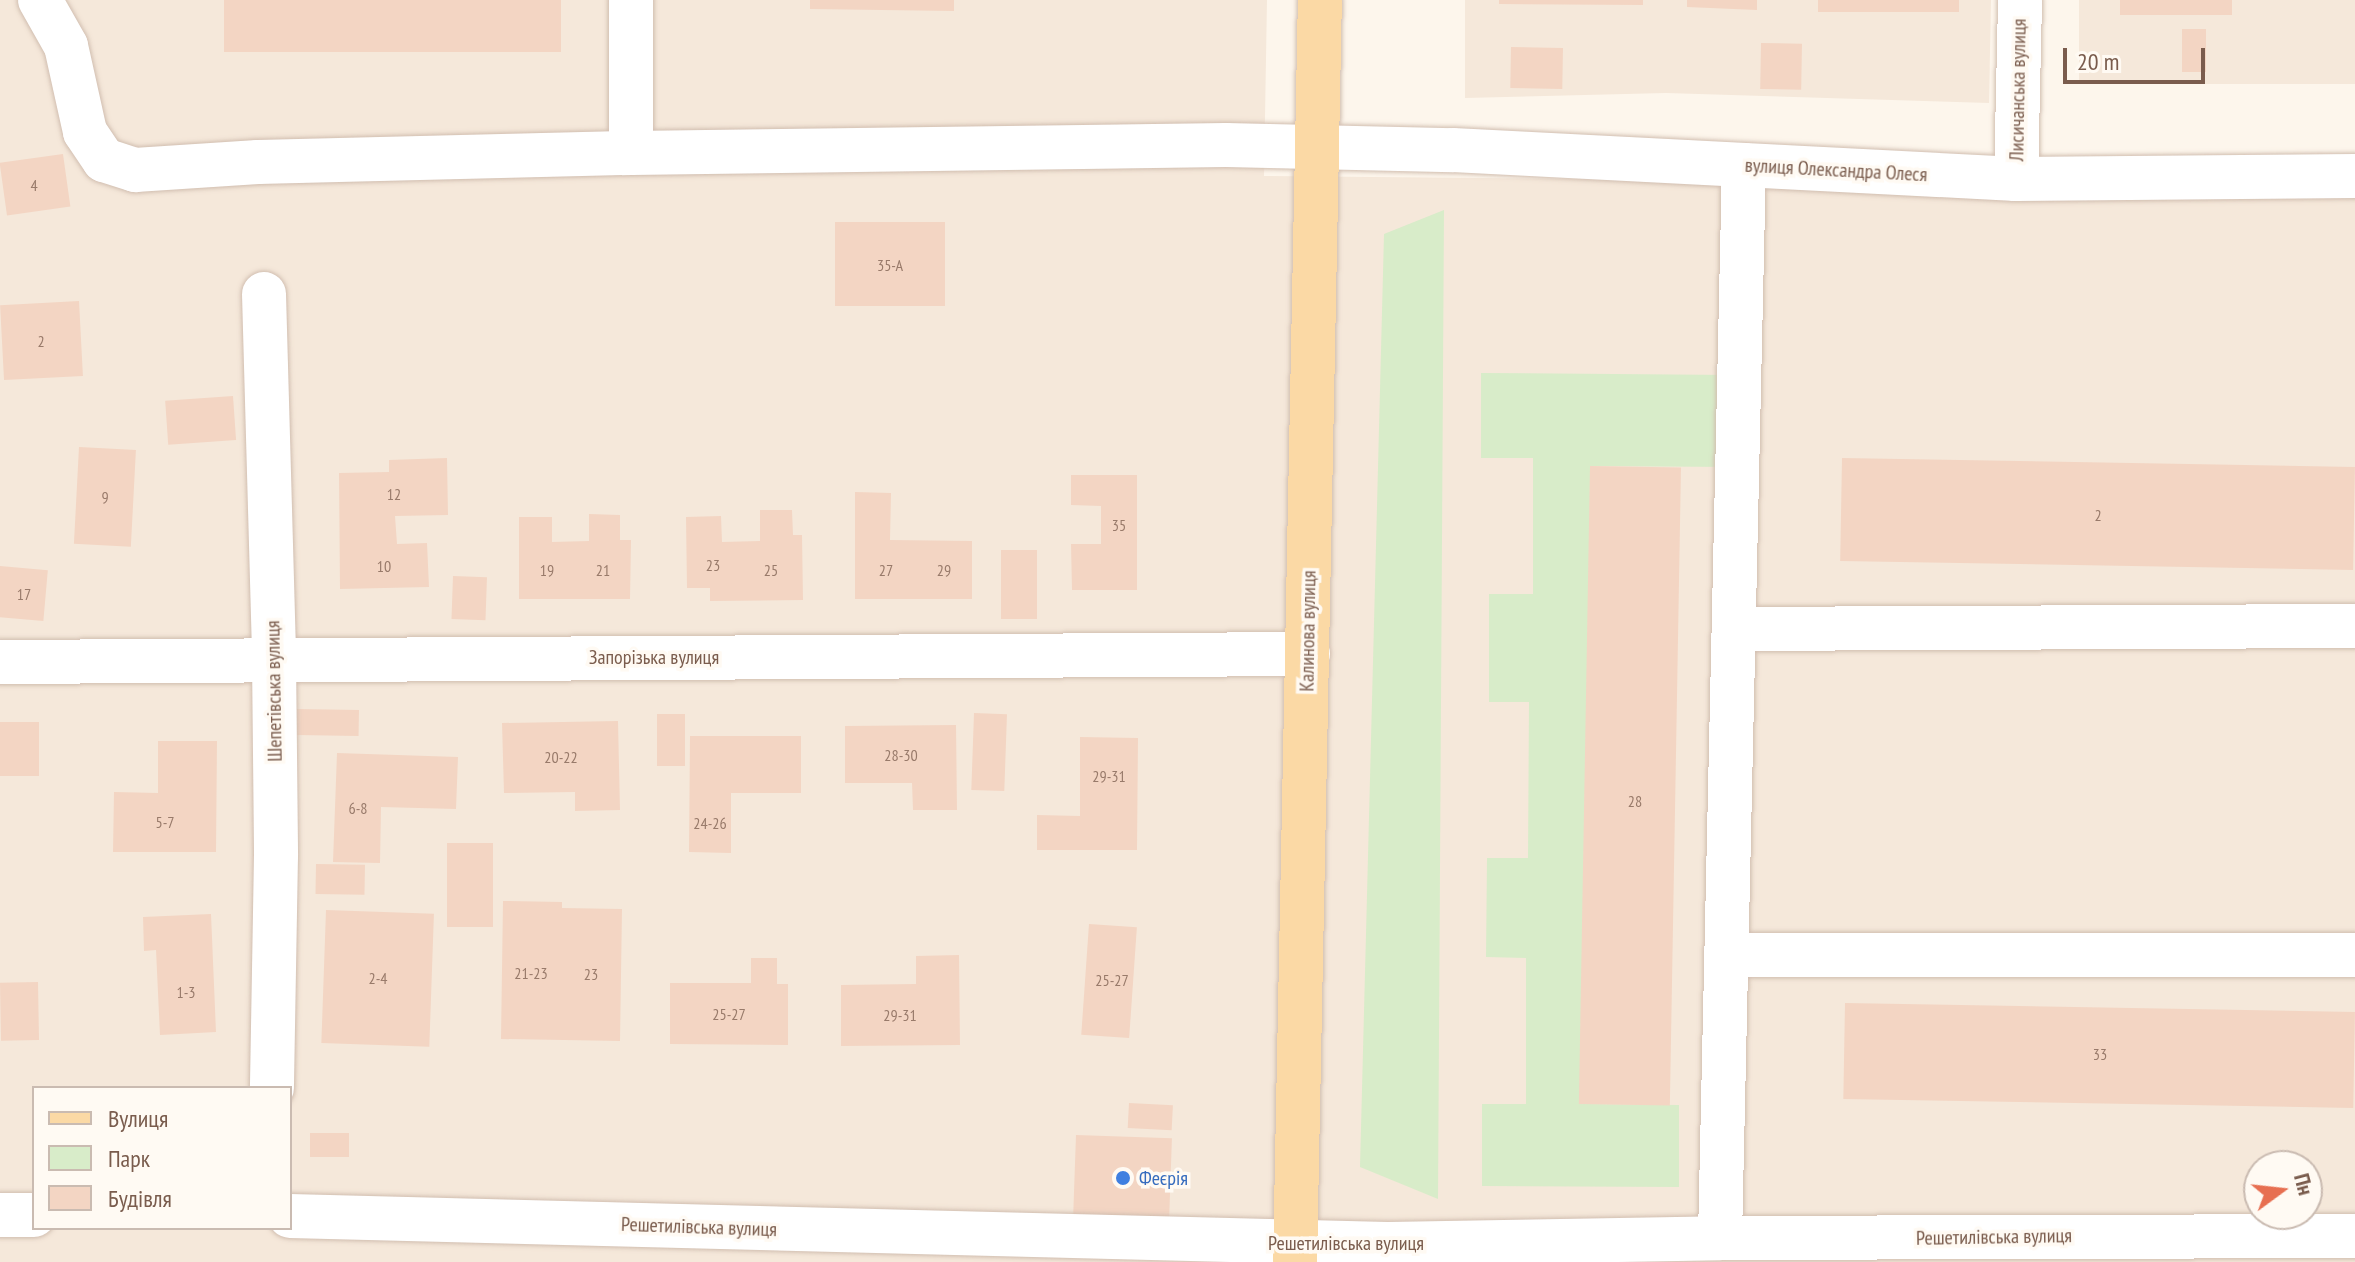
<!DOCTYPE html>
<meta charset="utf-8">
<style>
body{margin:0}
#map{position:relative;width:2355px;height:1262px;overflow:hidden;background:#fdf6ec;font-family:"PT Sans Narrow",sans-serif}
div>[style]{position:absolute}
.residential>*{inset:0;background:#f5e8da;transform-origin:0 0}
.green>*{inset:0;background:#d8ecc9}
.building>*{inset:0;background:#f3d5c3;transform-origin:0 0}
.roads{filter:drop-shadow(0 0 2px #d1beb0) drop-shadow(0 0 2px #d1beb0)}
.minor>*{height:44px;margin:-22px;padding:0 22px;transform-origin:22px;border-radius:22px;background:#fff}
.major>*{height:44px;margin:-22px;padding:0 22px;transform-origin:22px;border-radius:22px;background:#fbd9a5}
.dots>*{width:22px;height:22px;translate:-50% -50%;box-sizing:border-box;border:4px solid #fffaf3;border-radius:50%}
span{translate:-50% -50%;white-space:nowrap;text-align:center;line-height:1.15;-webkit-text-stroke:7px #fffaf3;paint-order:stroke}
.number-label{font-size:16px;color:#987a6a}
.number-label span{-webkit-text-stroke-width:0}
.street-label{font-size:20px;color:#7a5c4d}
.shop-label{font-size:20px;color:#366cbe}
.left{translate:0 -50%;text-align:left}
.legend{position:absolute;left:32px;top:1086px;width:260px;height:144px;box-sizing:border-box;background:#fffaf3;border:2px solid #cabbb1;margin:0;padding:10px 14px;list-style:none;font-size:24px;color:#7a5c4d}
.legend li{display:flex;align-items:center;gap:16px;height:40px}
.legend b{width:40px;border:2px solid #cabbb1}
.north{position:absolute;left:2243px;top:1150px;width:80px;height:80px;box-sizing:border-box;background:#fffaf3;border:2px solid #cabbb1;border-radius:50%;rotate:75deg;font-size:22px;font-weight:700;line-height:32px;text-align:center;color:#7a5c4d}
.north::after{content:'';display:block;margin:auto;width:28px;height:36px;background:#e76f51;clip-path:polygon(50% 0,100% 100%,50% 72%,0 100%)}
.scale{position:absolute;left:2063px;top:48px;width:142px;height:36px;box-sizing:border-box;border:4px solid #7a5c4d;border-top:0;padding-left:10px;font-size:24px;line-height:28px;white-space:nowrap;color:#7a5c4d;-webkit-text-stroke:6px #fffaf3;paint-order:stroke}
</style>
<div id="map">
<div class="residential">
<i style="clip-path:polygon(evenodd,0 0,1267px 0,1264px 176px,2355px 186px,2355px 1262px,0 1262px,0 0,34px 1088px,290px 1088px,290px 1228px,34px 1228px,34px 1088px,0 0,2259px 1166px,2307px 1166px,2307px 1214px,2259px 1214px,2259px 1166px)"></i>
<i style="clip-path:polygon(1465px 0,1991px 0,1989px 103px,1666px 93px,1465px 98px)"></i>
<i style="left:2079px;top:0;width:276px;height:84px"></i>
</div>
<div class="green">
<i style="clip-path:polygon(1444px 210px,1438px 1199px,1360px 1167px,1384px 234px)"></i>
<i style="clip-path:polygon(1481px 373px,1734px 375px,1734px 467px,1590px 466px,1588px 1104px,1679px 1105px,1679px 1187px,1482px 1186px,1482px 1104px,1526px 1104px,1526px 958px,1486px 957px,1487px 858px,1528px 858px,1529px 702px,1489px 702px,1489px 594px,1533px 594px,1533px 458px,1481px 458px)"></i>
</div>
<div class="building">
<i style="left:224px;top:0;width:337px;height:52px"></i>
<i style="clip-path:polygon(810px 0,954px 0,954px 11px,810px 9px)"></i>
<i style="clip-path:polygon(1499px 0,1643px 0,1643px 5px,1499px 4px)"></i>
<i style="clip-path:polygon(1687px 0,1757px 0,1757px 10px,1687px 7px)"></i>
<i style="left:1818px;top:0;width:141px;height:12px"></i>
<i style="left:2120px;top:0;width:112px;height:15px"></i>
<i style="left:2182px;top:29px;width:24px;height:43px"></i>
<i style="left:1761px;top:43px;width:41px;height:46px;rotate:1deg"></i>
<i style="left:1511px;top:47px;width:52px;height:41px;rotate:1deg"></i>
<i style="left:63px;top:154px;width:53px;height:64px;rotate:82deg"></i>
<i style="left:945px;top:222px;width:84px;height:110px;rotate:90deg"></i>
<i style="left:79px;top:301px;width:75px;height:79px;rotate:87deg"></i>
<i style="left:233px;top:396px;width:44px;height:68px;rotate:86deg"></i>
<i style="left:79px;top:447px;width:57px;height:97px;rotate:3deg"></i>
<i style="clip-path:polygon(447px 458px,448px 515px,395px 516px,397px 544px,427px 543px,429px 587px,340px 589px,339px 473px,389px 472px,389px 460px)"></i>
<i style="left:1842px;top:458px;width:513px;height:103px;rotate:1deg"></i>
<i style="left:1590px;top:466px;width:91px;height:638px;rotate:1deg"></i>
<i style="clip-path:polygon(1071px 475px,1137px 475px,1137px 590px,1072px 590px,1071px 544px,1101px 544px,1101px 506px,1071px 505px)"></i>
<i style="clip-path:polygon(855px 492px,891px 493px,890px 540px,972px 541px,972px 599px,855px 599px)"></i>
<i style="clip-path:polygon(760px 510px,792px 510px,793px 535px,802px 535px,803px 600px,710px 601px,710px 588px,687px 588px,686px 517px,721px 516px,722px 542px,760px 541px)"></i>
<i style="clip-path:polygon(589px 514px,620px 515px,620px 540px,631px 540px,630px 599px,519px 599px,519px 517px,552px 517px,552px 542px,589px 541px)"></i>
<i style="left:1001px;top:550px;width:36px;height:69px"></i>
<i style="left:0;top:566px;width:48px;height:51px;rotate:5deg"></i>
<i style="left:453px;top:576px;width:34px;height:43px;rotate:2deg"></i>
<i style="left:297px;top:709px;width:62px;height:26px;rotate:1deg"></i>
<i style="left:974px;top:713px;width:33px;height:77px;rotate:2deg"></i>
<i style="left:657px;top:714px;width:28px;height:52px"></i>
<i style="clip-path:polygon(618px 721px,620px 810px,575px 811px,575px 792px,504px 793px,502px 723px)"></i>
<i style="left:0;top:722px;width:39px;height:54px"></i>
<i style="clip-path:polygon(956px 725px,957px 810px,913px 810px,912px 783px,845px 783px,845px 726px)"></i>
<i style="clip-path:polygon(690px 736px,801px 736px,801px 793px,731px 793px,731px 853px,689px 852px)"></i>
<i style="clip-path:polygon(1080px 737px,1138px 738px,1137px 850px,1037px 850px,1037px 815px,1080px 816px)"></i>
<i style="clip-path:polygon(158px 741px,217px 741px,216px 852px,113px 852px,114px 792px,158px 793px)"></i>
<i style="clip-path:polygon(337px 753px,458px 757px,456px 809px,381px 807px,380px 863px,333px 862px)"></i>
<i style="left:447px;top:843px;width:46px;height:84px"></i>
<i style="left:316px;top:864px;width:49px;height:30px;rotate:1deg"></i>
<i style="clip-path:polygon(503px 901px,562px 902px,562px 908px,622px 909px,620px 1041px,501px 1039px)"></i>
<i style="left:326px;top:910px;width:108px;height:133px;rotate:2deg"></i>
<i style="clip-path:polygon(211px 914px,216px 1032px,160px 1035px,156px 950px,144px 951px,143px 917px)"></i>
<i style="left:1089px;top:924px;width:48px;height:111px;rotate:4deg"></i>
<i style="clip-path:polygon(959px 955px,960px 1045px,841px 1046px,841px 985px,916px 984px,916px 956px)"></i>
<i style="clip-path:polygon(751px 958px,777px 958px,777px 984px,788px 984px,788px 1045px,670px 1044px,670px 983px,751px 983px)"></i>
<i style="left:38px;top:982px;width:58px;height:38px;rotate:89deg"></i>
<i style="left:1845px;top:1003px;width:510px;height:96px;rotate:1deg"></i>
<i style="left:1129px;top:1103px;width:44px;height:25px;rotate:3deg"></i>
<i style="left:349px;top:1133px;width:24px;height:39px;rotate:90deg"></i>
<i style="left:1076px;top:1135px;width:96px;height:82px;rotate:2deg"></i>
</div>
<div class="roads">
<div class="minor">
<i style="left:40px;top:0;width:53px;rotate:60.5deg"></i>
<i style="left:66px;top:46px;width:88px;rotate:77.5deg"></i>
<i style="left:85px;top:132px;width:34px;rotate:56deg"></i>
<i style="left:104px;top:160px;width:33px;rotate:18deg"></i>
<i style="left:135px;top:170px;width:123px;rotate:-3.7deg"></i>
<i style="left:258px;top:162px;width:373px;rotate:-1.4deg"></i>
<i style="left:631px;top:153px;width:595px;rotate:-0.77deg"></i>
<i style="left:1226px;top:145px;width:227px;rotate:1.3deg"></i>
<i style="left:1453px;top:150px;width:564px;rotate:2.95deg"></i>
<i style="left:2016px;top:179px;width:339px;rotate:-0.5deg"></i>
<i style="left:631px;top:153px;width:153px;rotate:-90deg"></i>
<i style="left:2016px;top:179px;width:179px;rotate:-88.7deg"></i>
<i style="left:264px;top:294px;width:365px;rotate:88.4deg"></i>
<i style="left:274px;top:659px;width:196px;rotate:89.4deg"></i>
<i style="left:276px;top:855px;width:233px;rotate:91deg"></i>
<i style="left:1735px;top:629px;width:620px;rotate:-0.28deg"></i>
<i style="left:0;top:662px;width:1308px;rotate:-0.35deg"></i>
<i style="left:1727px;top:955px;width:628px"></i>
<i style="left:0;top:1215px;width:34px"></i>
<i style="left:290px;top:1216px;width:1098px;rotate:1.46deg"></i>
<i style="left:1388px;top:1244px;width:332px;rotate:-1deg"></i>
<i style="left:1720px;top:1238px;width:635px;rotate:-0.18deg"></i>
<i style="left:1720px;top:1238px;width:1073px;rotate:-88.72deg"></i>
</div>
<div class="major">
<i style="left:1295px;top:1262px;width:1262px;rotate:-88.87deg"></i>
</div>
</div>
<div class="dots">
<i style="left:1123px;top:1178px;background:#3f7fe0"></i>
</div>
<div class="number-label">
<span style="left:34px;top:185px">4</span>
<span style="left:890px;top:265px">35-А</span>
<span style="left:41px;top:341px">2</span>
<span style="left:394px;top:494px">12</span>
<span style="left:105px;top:497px">9</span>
<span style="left:2098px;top:515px">2</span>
<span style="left:1119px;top:525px">35</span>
<span style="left:713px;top:565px">23</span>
<span style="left:384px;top:566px">10</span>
<span style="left:547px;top:570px">19</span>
<span style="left:603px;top:570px">21</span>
<span style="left:771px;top:570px">25</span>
<span style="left:886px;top:570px">27</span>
<span style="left:944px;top:570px">29</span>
<span style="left:24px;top:594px">17</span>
<span style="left:901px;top:755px">28-30</span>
<span style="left:561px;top:757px">20-22</span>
<span style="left:1109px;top:776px">29-31</span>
<span style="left:1635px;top:801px">28</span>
<span style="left:358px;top:808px">6-8</span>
<span style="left:165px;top:822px">5-7</span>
<span style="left:710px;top:823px">24-26</span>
<span style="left:531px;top:973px">21-23</span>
<span style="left:591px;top:974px">23</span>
<span style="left:378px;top:978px">2-4</span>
<span style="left:1112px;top:980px">25-27</span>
<span style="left:186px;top:992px">1-3</span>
<span style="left:729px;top:1014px">25-27</span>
<span style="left:900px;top:1015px">29-31</span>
<span style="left:2100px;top:1054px">33</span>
</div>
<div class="street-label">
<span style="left:2018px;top:90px;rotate:-89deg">Лисичанська вулиця</span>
<span style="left:1836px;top:170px;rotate:3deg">вулиця Олександра Олеся</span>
<span style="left:1308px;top:631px;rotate:-89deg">Калинова вулиця</span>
<span style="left:654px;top:657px">Запорізька вулиця</span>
<span style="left:274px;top:691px;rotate:-91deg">Шепетівська вулиця</span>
<span style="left:699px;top:1227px;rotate:2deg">Решетилівська вулиця</span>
<span style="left:1994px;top:1237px;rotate:-1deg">Решетилівська вулиця</span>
<span style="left:1346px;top:1243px">Решетилівська вулиця</span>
</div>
<div class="shop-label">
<span class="left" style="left:1139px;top:1178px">Феєрія</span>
</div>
<ul class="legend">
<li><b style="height:10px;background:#fbd9a5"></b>Вулиця</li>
<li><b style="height:22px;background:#d8ecc9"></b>Парк</li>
<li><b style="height:22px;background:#f3d5c3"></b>Будівля</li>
</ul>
<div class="north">Пн</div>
<div class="scale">20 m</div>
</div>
